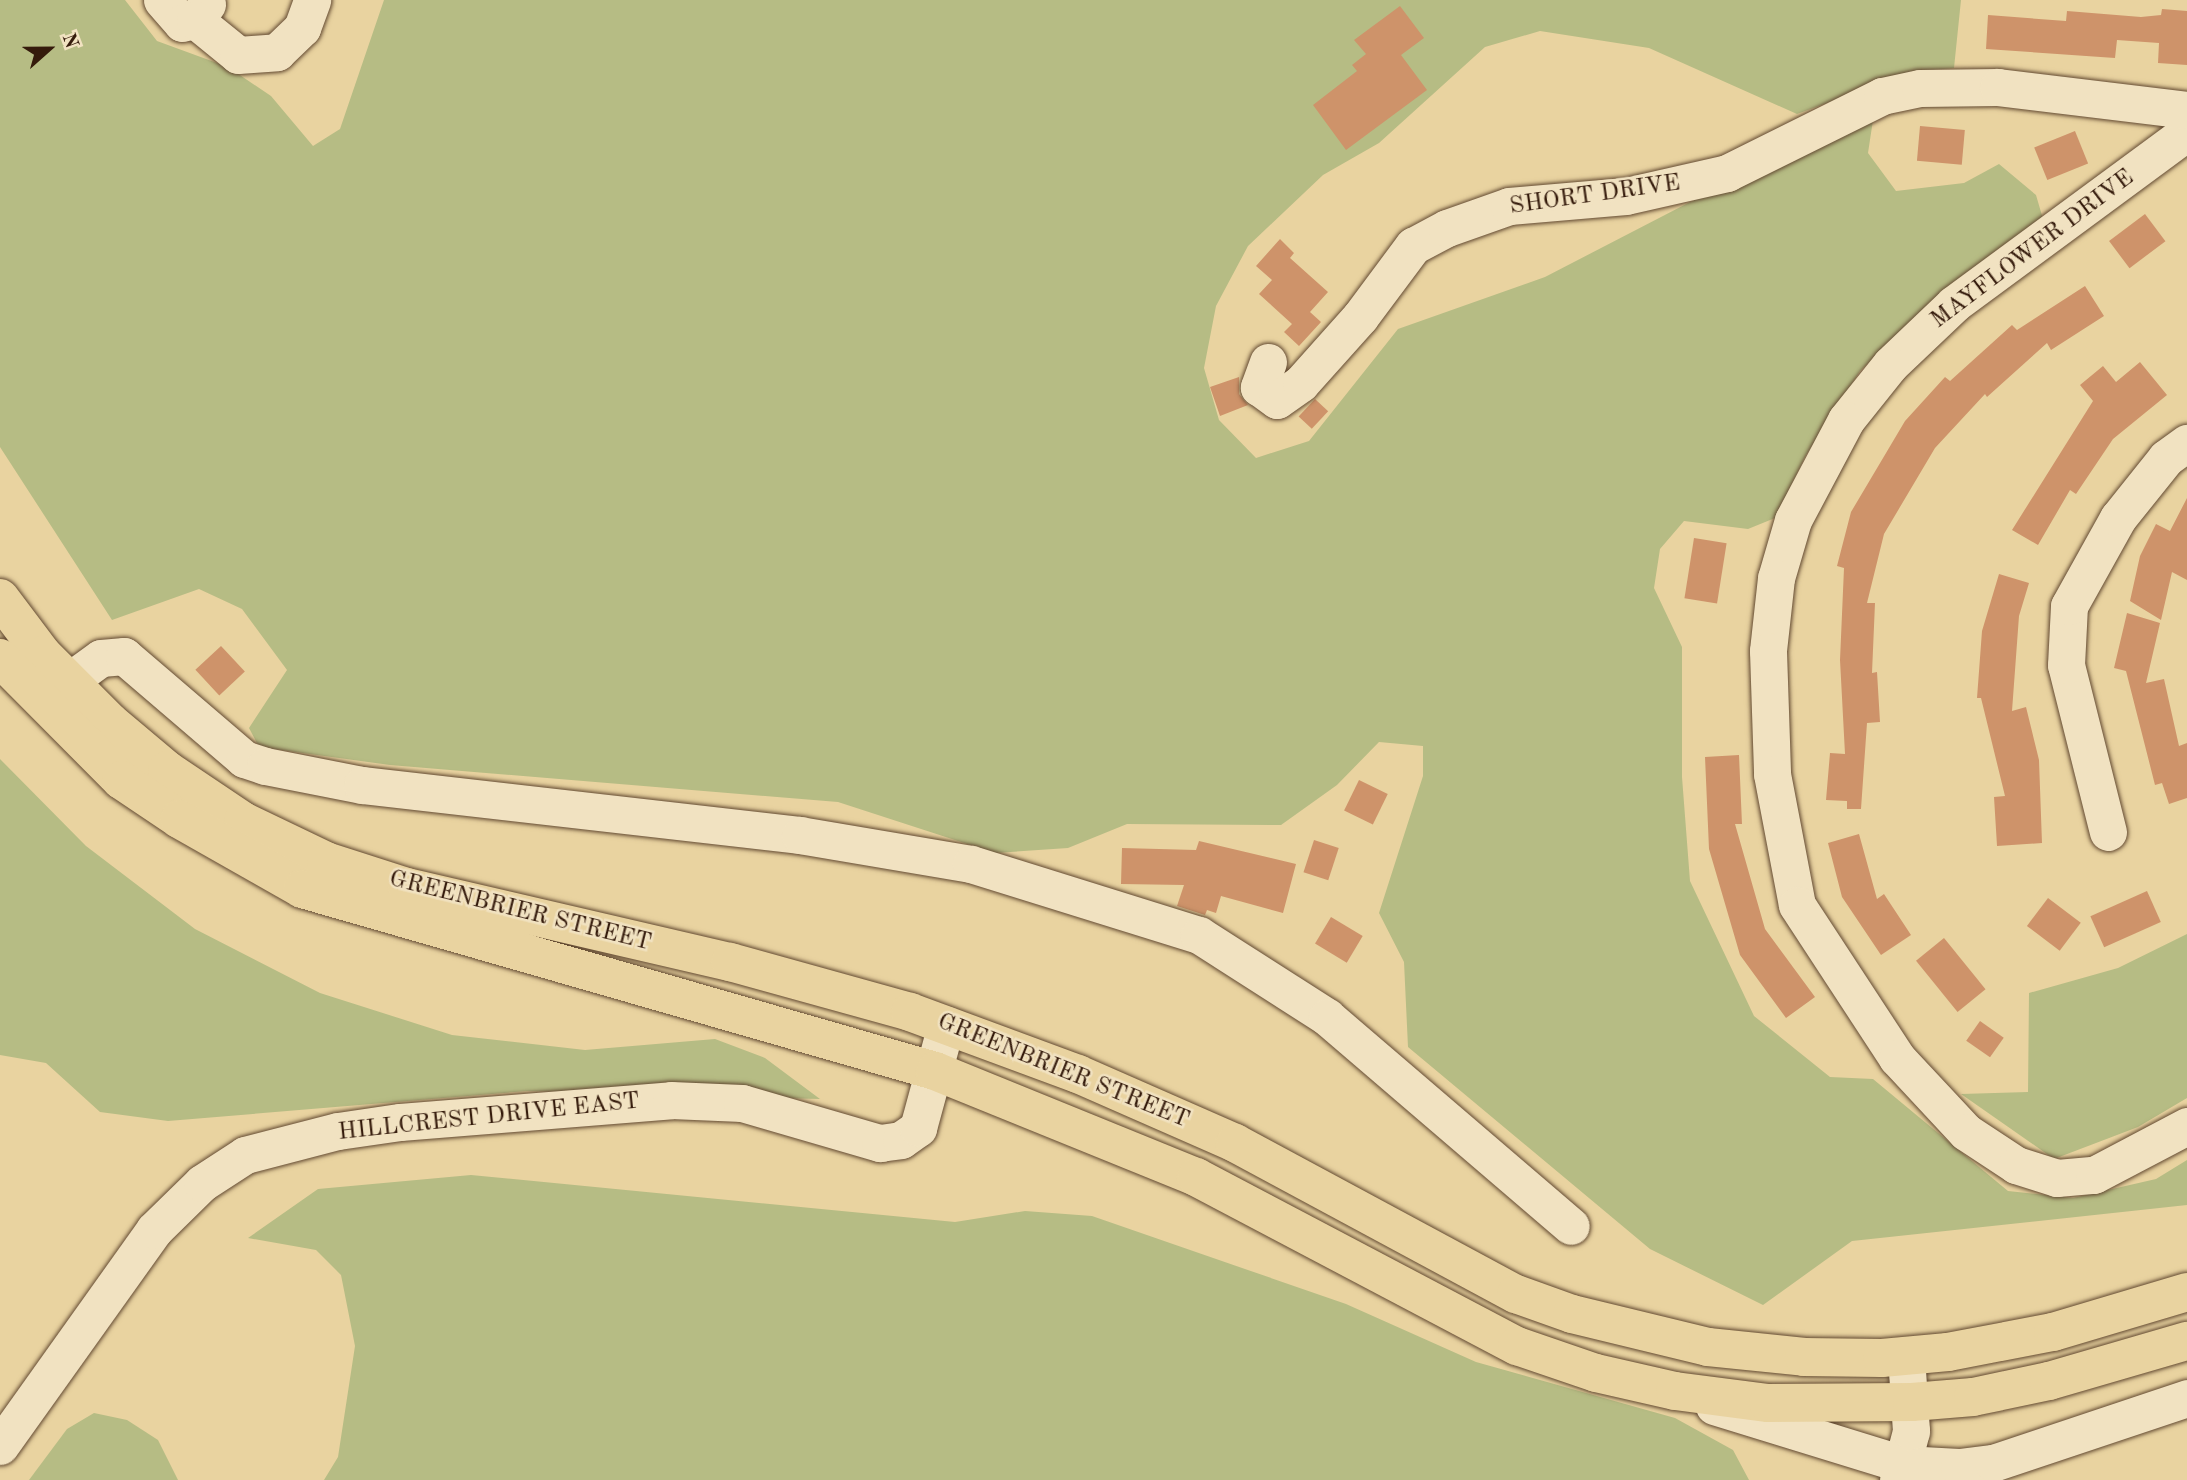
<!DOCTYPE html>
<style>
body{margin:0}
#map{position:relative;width:2187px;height:1480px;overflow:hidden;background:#e9d3a0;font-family:"Old Standard TT",serif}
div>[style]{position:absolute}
.green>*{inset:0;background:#b6bc84}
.building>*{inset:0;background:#ce936a;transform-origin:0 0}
.roads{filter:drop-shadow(0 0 2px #624931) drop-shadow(0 0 2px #624931)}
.minor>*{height:37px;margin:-18.5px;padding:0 18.5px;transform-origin:18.5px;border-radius:18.5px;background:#f1e2c1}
.major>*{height:38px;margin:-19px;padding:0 19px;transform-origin:19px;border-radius:19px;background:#e9d3a0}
span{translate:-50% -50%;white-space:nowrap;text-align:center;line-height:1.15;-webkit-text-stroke:5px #f1e2c1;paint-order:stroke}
.street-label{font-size:24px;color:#351b0c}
.north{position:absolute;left:14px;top:14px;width:70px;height:70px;-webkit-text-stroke:5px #f1e2c1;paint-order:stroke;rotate:69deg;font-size:19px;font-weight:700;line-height:28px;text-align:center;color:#351b0c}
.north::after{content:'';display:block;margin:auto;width:24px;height:32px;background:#351b0c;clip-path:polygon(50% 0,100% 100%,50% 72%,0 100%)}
</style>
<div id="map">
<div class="green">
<i style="clip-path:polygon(0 0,125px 0,157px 41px,228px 67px,271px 96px,313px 146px,340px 129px,384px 0,1961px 0,1954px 68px,1912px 72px,1797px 114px,1649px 48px,1540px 31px,1485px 47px,1379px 143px,1323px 175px,1248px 246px,1216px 306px,1204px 368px,1219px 420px,1256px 458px,1309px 441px,1398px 329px,1545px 277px,1690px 202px,1873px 120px,1868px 153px,1896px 191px,1964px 183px,1999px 164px,2036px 195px,2043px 219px,1922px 311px,1860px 371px,1806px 455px,1775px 518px,1748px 529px,1684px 521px,1660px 549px,1654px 588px,1682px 647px,1682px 777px,1690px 881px,1754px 1016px,1830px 1077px,1873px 1079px,2008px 1191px,2073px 1198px,2156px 1179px,2187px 1160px,2187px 1205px,1852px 1241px,1763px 1305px,1650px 1249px,1408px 1047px,1404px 962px,1379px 913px,1423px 776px,1423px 746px,1379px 742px,1337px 785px,1281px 825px,1127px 824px,1068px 848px,995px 853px,838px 802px,390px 765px,259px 747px,249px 728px,287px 670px,242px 609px,199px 589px,112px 620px,0 447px)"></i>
<i style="clip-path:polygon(0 759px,86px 846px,195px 929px,320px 993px,452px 1035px,585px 1050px,715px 1039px,765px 1058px,820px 1099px,527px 1091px,168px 1121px,100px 1112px,46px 1063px,0 1055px)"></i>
<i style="clip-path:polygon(2187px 934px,2187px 1098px,2138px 1127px,2054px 1159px,1961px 1094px,2028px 1092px,2029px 993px,2118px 968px)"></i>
<i style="clip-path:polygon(471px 1175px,955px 1222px,1025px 1211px,1092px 1216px,1346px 1304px,1476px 1362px,1675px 1418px,1733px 1450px,1749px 1480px,324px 1480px,338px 1457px,355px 1346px,341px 1275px,316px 1250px,248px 1238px,318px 1189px)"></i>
<i style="clip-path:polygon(94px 1413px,127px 1420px,158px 1440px,178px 1480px,29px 1480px,67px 1429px)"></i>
</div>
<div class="building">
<i style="clip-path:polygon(1400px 6px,1424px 38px,1401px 55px,1427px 90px,1346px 150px,1313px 105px,1357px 71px,1352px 65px,1366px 54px,1354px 40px)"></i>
<i style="clip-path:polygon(2162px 9px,2187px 11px,2187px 65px,2158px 63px,2159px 43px,2117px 40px,2115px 58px,1986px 49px,1988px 15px,2066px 21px,2067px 11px,2141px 17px,2161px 15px)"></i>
<i style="left:1920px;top:126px;width:45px;height:35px;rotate:5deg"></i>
<i style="left:2075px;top:131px;width:35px;height:44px;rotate:68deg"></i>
<i style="left:2145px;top:214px;width:34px;height:45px;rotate:53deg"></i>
<i style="clip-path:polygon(1280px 239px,1294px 253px,1290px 258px,1328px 292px,1310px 312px,1321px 322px,1299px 346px,1284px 332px,1292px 324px,1259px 294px,1272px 280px,1256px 266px)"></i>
<i style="clip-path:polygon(2085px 286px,2104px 316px,2051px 350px,2047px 343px,1987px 397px,1985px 394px,1935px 448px,1884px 534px,1867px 603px,1875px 603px,1872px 673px,1877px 672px,1880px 722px,1867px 723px,1861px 809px,1847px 809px,1847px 801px,1826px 800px,1830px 753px,1845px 754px,1840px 660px,1844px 568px,1837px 566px,1851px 512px,1905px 421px,1945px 377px,1950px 381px,2012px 325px,2017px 330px)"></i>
<i style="clip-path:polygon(2140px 362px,2167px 395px,2113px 439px,2076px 494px,2070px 490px,2038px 545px,2012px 530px,2093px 401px,2080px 385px,2103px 366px,2116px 382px)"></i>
<i style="clip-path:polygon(1239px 377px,1239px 394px,1248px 405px,1220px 416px,1210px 387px)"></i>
<i style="left:1315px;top:399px;width:18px;height:24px;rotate:43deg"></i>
<i style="clip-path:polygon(2187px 498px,2187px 580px,2172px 572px,2161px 620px,2130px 601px,2140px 556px,2156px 524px,2170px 531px)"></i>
<i style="left:1694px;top:538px;width:33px;height:61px;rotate:9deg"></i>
<i style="clip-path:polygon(1999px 574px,2029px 583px,2019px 616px,2012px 711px,2026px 707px,2039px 760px,2042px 843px,1997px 846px,1994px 797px,2005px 796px,1981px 698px,1977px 698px,1982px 631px)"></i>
<i style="clip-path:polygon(2127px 613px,2160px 623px,2146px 683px,2164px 679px,2179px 746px,2187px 743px,2187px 798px,2169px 804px,2162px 783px,2155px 785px,2126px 671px,2114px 668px)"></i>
<i style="left:221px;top:646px;width:35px;height:35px;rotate:47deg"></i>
<i style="clip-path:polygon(1739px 755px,1742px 824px,1735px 824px,1765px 929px,1815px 997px,1786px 1018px,1740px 955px,1709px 849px,1705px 757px)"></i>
<i style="left:1359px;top:780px;width:32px;height:34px;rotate:26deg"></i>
<i style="clip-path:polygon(1859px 834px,1877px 899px,1884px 894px,1911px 935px,1881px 955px,1842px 897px,1828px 843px)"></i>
<i style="left:1314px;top:840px;width:26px;height:34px;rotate:18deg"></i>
<i style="clip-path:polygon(1199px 841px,1296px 864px,1283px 913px,1221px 896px,1216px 913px,1207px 910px,1205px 915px,1177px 906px,1184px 885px,1121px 884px,1122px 848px,1196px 850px)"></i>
<i style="left:2147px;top:891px;width:34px;height:62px;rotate:66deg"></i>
<i style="left:2048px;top:898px;width:41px;height:35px;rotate:37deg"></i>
<i style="left:1331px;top:917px;width:37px;height:31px;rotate:31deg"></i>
<i style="left:1944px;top:938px;width:66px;height:36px;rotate:51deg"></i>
<i style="left:1980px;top:1021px;width:29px;height:24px;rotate:35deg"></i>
</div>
<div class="roads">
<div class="minor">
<i style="left:162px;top:0;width:30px;rotate:49deg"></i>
<i style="left:182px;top:23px;width:13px;rotate:-13deg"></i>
<i style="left:195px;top:20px;width:20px;rotate:-53deg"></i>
<i style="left:195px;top:20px;width:55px;rotate:39.1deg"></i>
<i style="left:238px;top:55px;width:39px;rotate:-4deg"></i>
<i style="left:277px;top:52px;width:35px;rotate:-44deg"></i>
<i style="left:302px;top:28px;width:30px;rotate:-70deg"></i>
<i style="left:2187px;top:132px;width:290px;rotate:143.6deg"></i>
<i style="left:1954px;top:304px;width:88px;rotate:136.4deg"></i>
<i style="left:1890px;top:365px;width:70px;rotate:128.7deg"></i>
<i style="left:1846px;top:420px;width:113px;rotate:117.9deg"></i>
<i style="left:1793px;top:520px;width:60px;rotate:106.3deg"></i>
<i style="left:1776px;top:578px;width:73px;rotate:96.3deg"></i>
<i style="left:1768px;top:651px;width:123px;rotate:88.1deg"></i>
<i style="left:1772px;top:774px;width:133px;rotate:79.2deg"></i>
<i style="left:1797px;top:905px;width:183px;rotate:56.8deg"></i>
<i style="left:1897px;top:1058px;width:101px;rotate:47deg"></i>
<i style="left:1966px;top:1132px;width:60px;rotate:33.4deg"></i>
<i style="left:2016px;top:1165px;width:43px;rotate:17.6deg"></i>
<i style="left:2057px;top:1178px;width:37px;rotate:-5deg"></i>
<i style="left:2094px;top:1175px;width:105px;rotate:-27.8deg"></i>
<i style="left:1268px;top:362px;width:27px;rotate:110deg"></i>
<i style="left:1259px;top:387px;width:22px;rotate:36deg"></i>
<i style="left:1277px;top:400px;width:29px;rotate:-35deg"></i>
<i style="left:1301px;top:383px;width:89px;rotate:-48.2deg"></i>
<i style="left:1360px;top:317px;width:89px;rotate:-53.3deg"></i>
<i style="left:1413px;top:246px;width:38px;rotate:-28deg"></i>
<i style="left:1447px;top:228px;width:66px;rotate:-19.5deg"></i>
<i style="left:1509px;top:206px;width:117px;rotate:-4.9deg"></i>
<i style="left:1626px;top:196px;width:104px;rotate:-12.8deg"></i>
<i style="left:1727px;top:173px;width:173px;rotate:-26.4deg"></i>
<i style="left:1882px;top:96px;width:39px;rotate:-12deg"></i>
<i style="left:1920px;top:88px;width:78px;rotate:-0.7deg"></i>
<i style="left:1998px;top:87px;width:190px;rotate:6.9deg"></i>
<i style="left:69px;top:681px;width:39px;rotate:-36deg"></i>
<i style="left:101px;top:658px;width:23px;rotate:-5deg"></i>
<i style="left:124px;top:656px;width:158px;rotate:40.6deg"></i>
<i style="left:244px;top:759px;width:22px;rotate:18deg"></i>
<i style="left:265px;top:766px;width:99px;rotate:11.1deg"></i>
<i style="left:362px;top:785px;width:441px;rotate:6.5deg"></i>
<i style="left:800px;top:835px;width:173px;rotate:9.6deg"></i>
<i style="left:971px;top:864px;width:239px;rotate:17.3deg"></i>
<i style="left:1199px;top:935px;width:152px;rotate:32.6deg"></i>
<i style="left:1327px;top:1017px;width:321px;rotate:40.6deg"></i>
<i style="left:2108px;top:832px;width:172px;rotate:-104.1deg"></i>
<i style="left:2066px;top:665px;width:59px;rotate:-87.1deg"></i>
<i style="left:2069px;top:606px;width:101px;rotate:-60.9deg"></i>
<i style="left:2118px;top:518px;width:77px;rotate:-51.3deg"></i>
<i style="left:2166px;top:458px;width:26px;rotate:-36deg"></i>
<i style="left:1714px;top:1406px;width:198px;rotate:17.1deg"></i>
<i style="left:1903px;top:1464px;width:56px;rotate:3.1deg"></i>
<i style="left:1959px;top:1467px;width:34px;rotate:-7deg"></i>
<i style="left:1993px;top:1463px;width:205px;rotate:-18.5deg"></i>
<i style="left:0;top:1446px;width:265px;rotate:-54.5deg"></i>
<i style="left:154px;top:1230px;width:67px;rotate:-44.4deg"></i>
<i style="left:202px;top:1183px;width:51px;rotate:-33.1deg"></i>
<i style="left:245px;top:1155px;width:96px;rotate:-14.5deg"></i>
<i style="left:338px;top:1131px;width:63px;rotate:-8.3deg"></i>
<i style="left:400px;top:1122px;width:272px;rotate:-4.6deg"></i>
<i style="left:671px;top:1100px;width:71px;rotate:2.4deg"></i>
<i style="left:742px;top:1103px;width:144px;rotate:16.2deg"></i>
<i style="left:880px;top:1143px;width:21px;rotate:-8deg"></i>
<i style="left:901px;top:1140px;width:21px;rotate:-35deg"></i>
<i style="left:918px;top:1128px;width:107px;rotate:-74.8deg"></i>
<i style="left:1898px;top:1480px;width:51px;rotate:-75.1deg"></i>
<i style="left:1911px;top:1431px;width:76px;rotate:-93.8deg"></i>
</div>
<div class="major">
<i style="left:0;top:598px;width:71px;rotate:53deg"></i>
<i style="left:43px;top:655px;width:95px;rotate:45deg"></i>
<i style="left:110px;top:722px;width:75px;rotate:40.1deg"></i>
<i style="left:167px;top:770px;width:92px;rotate:33.9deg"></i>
<i style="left:243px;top:821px;width:92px;rotate:25.7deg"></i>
<i style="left:326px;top:861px;width:85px;rotate:17.8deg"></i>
<i style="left:407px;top:887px;width:332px;rotate:13.1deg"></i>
<i style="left:730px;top:962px;width:187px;rotate:15.5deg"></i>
<i style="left:910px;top:1012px;width:179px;rotate:20.3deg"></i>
<i style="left:1078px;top:1074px;width:171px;rotate:23.7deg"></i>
<i style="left:1235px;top:1143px;width:319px;rotate:28.3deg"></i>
<i style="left:1516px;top:1294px;width:59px;rotate:19.7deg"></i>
<i style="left:1572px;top:1314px;width:140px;rotate:13.6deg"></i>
<i style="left:1708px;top:1347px;width:97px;rotate:5.9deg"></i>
<i style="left:1804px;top:1357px;width:78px;rotate:0.7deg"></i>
<i style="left:1882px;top:1358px;width:66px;rotate:-5.2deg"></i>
<i style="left:1948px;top:1352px;width:107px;rotate:-10.8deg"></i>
<i style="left:2053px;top:1332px;width:140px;rotate:-16.6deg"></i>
<i style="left:0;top:658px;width:172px;rotate:45.2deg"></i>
<i style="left:121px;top:780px;width:70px;rotate:33.9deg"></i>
<i style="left:179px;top:819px;width:142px;rotate:29.6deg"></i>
<i style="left:302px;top:889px;width:659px;rotate:16.04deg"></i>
<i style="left:935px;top:1071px;width:282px;rotate:22.1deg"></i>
<i style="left:1196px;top:1177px;width:363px;rotate:27.8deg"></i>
<i style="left:1517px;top:1346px;width:83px;rotate:18.9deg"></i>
<i style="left:1596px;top:1373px;width:81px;rotate:12.8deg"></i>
<i style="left:1675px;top:1391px;width:94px;rotate:7.4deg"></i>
<i style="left:1768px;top:1403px;width:144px;rotate:-0.4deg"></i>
<i style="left:1912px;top:1402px;width:61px;rotate:-4.7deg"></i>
<i style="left:1973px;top:1397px;width:78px;rotate:-11.9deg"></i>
<i style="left:2049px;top:1381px;width:144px;rotate:-16.2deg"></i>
</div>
</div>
<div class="street-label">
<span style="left:1595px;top:196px;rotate:-8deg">SHORT DRIVE</span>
<span style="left:2033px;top:250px;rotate:-37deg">MAYFLOWER DRIVE</span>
<span style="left:520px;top:912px;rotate:14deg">GREENBRIER STREET</span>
<span style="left:1063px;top:1072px;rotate:22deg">GREENBRIER STREET</span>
<span style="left:489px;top:1118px;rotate:-6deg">HILLCREST DRIVE EAST</span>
</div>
<div class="north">N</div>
</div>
